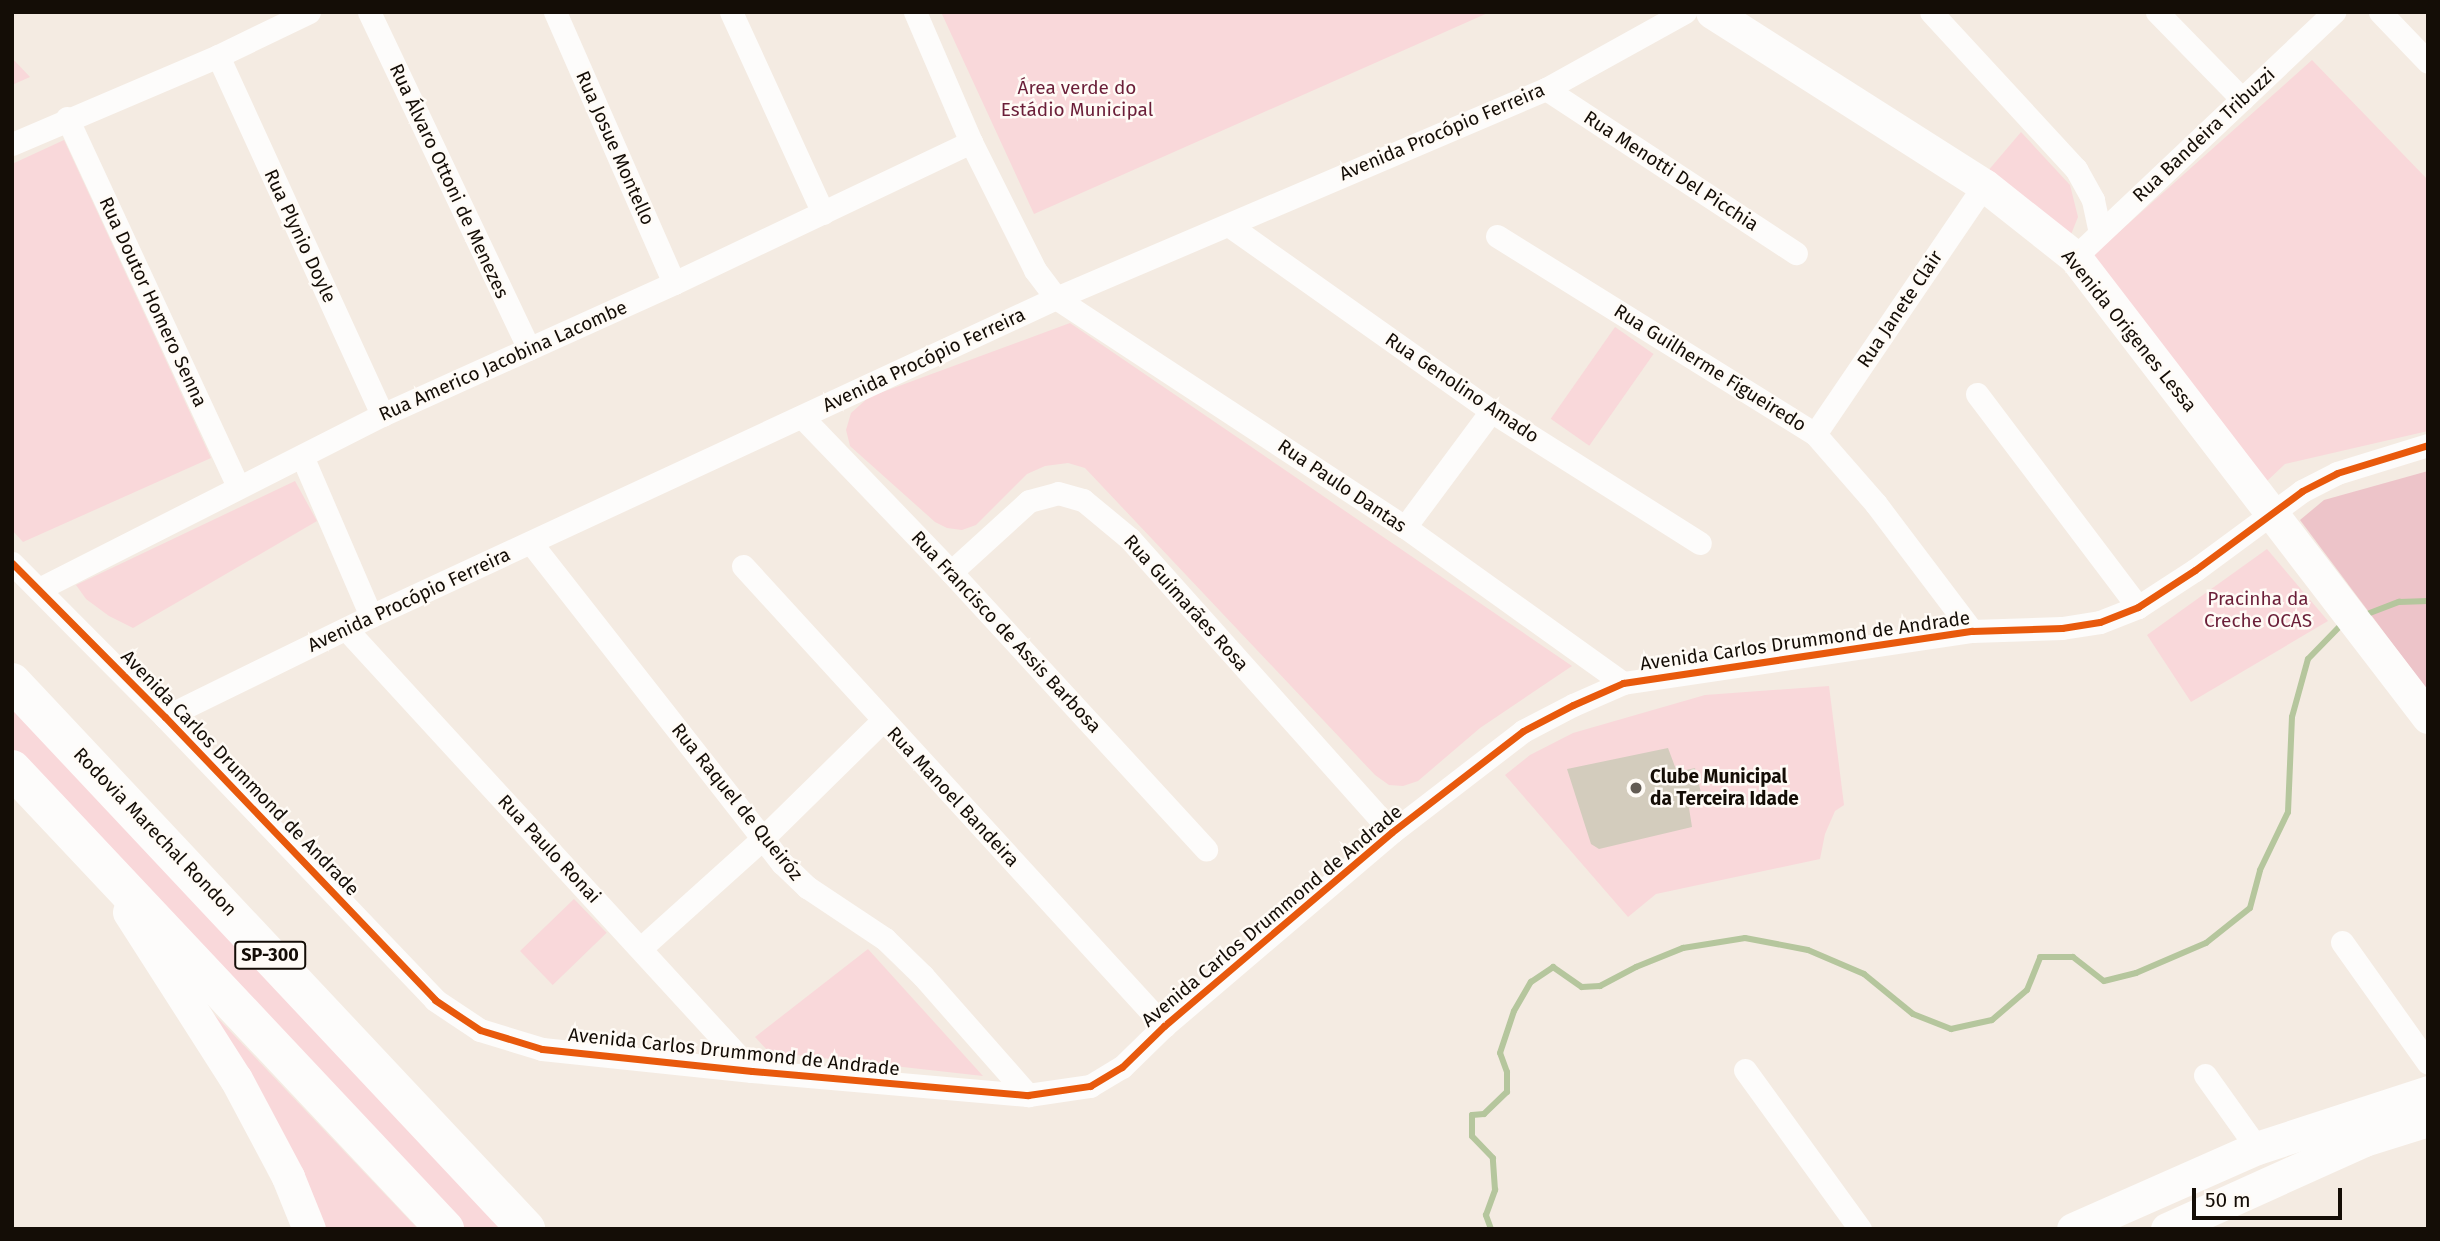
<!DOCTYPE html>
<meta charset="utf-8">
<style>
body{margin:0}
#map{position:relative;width:2440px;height:1241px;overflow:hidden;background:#f4ebe2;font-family:"Fira Sans",sans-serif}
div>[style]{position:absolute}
.green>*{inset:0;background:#f9d8da;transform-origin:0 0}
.forest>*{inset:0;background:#edc4c9}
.stream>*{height:6px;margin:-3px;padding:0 3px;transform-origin:3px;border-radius:3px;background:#b5c69d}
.building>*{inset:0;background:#d3ccbd}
.street>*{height:23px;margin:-11.5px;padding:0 11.5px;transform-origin:11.5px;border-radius:11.5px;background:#fdfcfb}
.secondary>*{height:33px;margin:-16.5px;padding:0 16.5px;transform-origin:16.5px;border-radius:16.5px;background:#fdfcfb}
.highway>*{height:38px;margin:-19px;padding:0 19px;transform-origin:19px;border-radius:19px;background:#fdfcfb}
.cycleway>*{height:7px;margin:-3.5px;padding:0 3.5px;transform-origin:3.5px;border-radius:3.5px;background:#e8590c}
.dots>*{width:19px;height:19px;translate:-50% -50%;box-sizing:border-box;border:4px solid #fffbf6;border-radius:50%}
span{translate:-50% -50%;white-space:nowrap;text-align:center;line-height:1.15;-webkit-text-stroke:5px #fffbf6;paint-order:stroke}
.shield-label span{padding:2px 5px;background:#fffbf6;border:2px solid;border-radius:5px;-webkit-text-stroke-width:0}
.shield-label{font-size:18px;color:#140d06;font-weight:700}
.park-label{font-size:19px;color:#6a1e38}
.street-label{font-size:19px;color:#140d06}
.poi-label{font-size:19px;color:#140d06;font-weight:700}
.left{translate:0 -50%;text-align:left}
.frame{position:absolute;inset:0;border:14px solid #140d06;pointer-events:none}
.scale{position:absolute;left:2192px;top:1188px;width:150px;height:32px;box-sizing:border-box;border:4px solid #140d06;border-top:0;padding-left:9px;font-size:21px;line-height:24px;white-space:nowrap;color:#140d06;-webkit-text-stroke:5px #fffbf6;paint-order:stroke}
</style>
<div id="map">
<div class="green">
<i style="clip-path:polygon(941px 12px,1490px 12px,1034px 214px)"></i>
<i style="clip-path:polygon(12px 58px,30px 77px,12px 85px)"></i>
<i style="clip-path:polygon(2312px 60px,2428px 180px,2428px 431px,2285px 464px,2266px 482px,2092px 256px)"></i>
<i style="clip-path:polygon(2021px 132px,2070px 185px,2078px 217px,2070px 237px,1987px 172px)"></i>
<i style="clip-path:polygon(64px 140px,211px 458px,23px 542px,12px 530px,12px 164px)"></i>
<i style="clip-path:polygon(1070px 323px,1572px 666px,1480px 728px,1418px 781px,1403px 786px,1389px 785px,1375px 775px,1085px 468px,1068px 463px,1045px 466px,1027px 474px,976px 525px,962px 530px,947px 528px,935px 522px,850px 446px,846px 430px,851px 413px,869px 397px)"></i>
<i style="left:1615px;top:327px;width:47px;height:112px;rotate:35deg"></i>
<i style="clip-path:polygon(295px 481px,317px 521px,133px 628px,109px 616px,86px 599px,76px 585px)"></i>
<i style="clip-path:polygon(2267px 549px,2328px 621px,2191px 702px,2147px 635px)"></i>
<i style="clip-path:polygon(1829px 686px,1844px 805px,1835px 811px,1825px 834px,1820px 859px,1656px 894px,1628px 917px,1505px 775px,1530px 755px,1573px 733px,1705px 695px)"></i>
<i style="left:12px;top:699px;width:728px;height:56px;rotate:47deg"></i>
<i style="left:574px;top:899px;width:47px;height:75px;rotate:46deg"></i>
<i style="clip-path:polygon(868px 949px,983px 1076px,769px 1052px,755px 1037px)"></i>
<i style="clip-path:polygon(194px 993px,418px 1229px,319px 1229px)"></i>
</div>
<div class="forest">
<i style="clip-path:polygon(2428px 471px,2428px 691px,2300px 520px,2324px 500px)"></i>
</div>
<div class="stream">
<i style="left:2362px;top:616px;width:40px;rotate:-21deg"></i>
<i style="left:2399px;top:602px;width:29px;rotate:-2deg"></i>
<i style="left:1491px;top:1229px;width:15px;rotate:-110deg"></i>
<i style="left:1486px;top:1215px;width:27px;rotate:-70deg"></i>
<i style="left:1495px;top:1190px;width:32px;rotate:-94deg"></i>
<i style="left:1493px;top:1158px;width:30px;rotate:-134deg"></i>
<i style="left:1472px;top:1136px;width:21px;rotate:-90deg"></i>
<i style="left:1472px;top:1115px;width:12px;rotate:-5deg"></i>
<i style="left:1484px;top:1114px;width:32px;rotate:-44deg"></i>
<i style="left:1507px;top:1092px;width:20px;rotate:-90deg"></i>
<i style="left:1507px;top:1072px;width:20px;rotate:-110deg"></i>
<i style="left:1500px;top:1053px;width:44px;rotate:-71.6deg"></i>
<i style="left:1514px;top:1011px;width:34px;rotate:-60deg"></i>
<i style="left:1531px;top:982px;width:27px;rotate:-34deg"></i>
<i style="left:1553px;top:967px;width:35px;rotate:35deg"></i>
<i style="left:1582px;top:987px;width:18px;rotate:-3deg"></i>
<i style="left:1600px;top:986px;width:41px;rotate:-27.8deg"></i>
<i style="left:1636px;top:967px;width:51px;rotate:-22deg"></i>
<i style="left:1683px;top:948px;width:63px;rotate:-9.2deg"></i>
<i style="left:1745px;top:938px;width:64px;rotate:10.8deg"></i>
<i style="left:1808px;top:950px;width:61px;rotate:23.2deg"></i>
<i style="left:1864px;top:974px;width:63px;rotate:39.2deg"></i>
<i style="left:1913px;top:1014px;width:41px;rotate:21.5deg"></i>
<i style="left:1951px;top:1029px;width:42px;rotate:-12.4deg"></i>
<i style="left:1992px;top:1020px;width:46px;rotate:-40.6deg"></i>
<i style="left:2027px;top:990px;width:35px;rotate:-68deg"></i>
<i style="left:2040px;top:957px;width:33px"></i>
<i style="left:2073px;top:957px;width:39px;rotate:38deg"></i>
<i style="left:2104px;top:981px;width:33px;rotate:-14deg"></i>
<i style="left:2136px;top:973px;width:76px;rotate:-23.2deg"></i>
<i style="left:2206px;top:943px;width:56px;rotate:-38.5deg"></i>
<i style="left:2250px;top:908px;width:39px;rotate:-75deg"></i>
<i style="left:2260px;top:870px;width:64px;rotate:-64.2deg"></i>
<i style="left:2288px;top:812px;width:95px;rotate:-87.6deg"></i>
<i style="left:2292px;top:717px;width:60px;rotate:-74.6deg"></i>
<i style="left:2308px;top:659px;width:49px;rotate:-45.8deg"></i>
</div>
<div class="building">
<i style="clip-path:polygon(1668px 748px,1677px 772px,1695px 768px,1704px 805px,1689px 808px,1692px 827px,1599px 849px,1591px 844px,1567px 769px)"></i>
</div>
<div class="street">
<i style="left:369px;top:12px;width:373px;rotate:64.6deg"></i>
<i style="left:555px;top:12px;width:296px;rotate:66.3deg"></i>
<i style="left:731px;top:12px;width:221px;rotate:65.4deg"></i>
<i style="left:915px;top:12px;width:142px;rotate:66.7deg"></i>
<i style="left:971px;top:142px;width:143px;rotate:63.4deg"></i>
<i style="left:1035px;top:270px;width:35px;rotate:53deg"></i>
<i style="left:1056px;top:298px;width:417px;rotate:33.3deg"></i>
<i style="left:1405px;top:527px;width:268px;rotate:35.6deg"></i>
<i style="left:1931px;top:12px;width:214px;rotate:47.3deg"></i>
<i style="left:2076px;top:169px;width:35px;rotate:61deg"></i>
<i style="left:2093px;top:200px;width:33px;rotate:78deg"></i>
<i style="left:2157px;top:12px;width:122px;rotate:45.7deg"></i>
<i style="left:2380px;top:12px;width:69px;rotate:46.2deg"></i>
<i style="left:218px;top:56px;width:395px;rotate:65.4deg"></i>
<i style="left:1546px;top:89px;width:299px;rotate:33.3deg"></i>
<i style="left:67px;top:118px;width:406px;rotate:65.1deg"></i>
<i style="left:12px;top:144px;width:224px;rotate:-23.1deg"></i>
<i style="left:218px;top:56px;width:101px;rotate:-25.8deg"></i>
<i style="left:1230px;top:226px;width:320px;rotate:35.3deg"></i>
<i style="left:1491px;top:411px;width:247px;rotate:32.3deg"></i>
<i style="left:1497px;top:236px;width:375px;rotate:31.9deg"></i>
<i style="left:1815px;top:434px;width:93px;rotate:48.9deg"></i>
<i style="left:1876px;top:504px;width:159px;rotate:52.9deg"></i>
<i style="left:2075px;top:257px;width:357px;rotate:-43.4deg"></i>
<i style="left:1977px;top:394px;width:267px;rotate:52.9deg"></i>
<i style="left:803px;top:418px;width:214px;rotate:46.1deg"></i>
<i style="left:951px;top:572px;width:377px;rotate:47.4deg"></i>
<i style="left:1815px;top:434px;width:301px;rotate:-55.8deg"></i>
<i style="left:302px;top:456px;width:174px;rotate:66.7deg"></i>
<i style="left:1405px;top:527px;width:144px;rotate:-53.4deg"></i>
<i style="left:531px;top:543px;width:407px;rotate:51.9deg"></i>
<i style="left:782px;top:863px;width:35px;rotate:44deg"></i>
<i style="left:807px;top:887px;width:94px;rotate:33.7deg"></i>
<i style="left:885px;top:939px;width:53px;rotate:44.2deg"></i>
<i style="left:923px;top:976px;width:159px;rotate:48.6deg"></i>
<i style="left:12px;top:563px;width:217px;rotate:45.2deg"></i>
<i style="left:165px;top:717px;width:391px;rotate:46.3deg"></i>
<i style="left:435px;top:1000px;width:54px;rotate:33.7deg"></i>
<i style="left:480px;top:1030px;width:65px;rotate:17deg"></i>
<i style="left:542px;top:1049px;width:211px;rotate:6deg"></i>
<i style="left:752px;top:1071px;width:277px;rotate:5deg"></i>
<i style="left:1028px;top:1095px;width:63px;rotate:-8.3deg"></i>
<i style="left:1090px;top:1086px;width:37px;rotate:-31deg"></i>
<i style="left:1122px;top:1067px;width:59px;rotate:-44.3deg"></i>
<i style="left:1164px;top:1026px;width:299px;rotate:-40.4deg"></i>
<i style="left:1392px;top:832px;width:165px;rotate:-37.6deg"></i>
<i style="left:1523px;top:731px;width:56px;rotate:-27.5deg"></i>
<i style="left:1573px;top:705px;width:55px;rotate:-23.7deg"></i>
<i style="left:1623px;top:683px;width:353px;rotate:-8.5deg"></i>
<i style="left:1972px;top:631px;width:90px;rotate:-1.9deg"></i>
<i style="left:2062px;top:628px;width:38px;rotate:-9deg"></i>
<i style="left:2100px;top:622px;width:41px;rotate:-21.5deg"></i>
<i style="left:2138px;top:607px;width:68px;rotate:-33deg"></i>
<i style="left:2195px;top:570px;width:133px;rotate:-36.4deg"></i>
<i style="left:2302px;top:491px;width:39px;rotate:-27deg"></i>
<i style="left:2337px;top:473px;width:95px;rotate:-17.1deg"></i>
<i style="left:743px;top:566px;width:624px;rotate:47.53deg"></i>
<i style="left:951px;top:572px;width:105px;rotate:-42.3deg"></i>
<i style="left:1029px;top:501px;width:30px;rotate:-15deg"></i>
<i style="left:1058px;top:493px;width:26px;rotate:16deg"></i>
<i style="left:1083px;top:500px;width:61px;rotate:39.7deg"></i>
<i style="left:1130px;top:539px;width:393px;rotate:48.2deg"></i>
<i style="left:39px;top:589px;width:385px;rotate:-26.9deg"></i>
<i style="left:382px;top:415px;width:320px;rotate:-24.3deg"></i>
<i style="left:674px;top:283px;width:329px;rotate:-25.4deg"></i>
<i style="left:346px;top:629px;width:600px;rotate:47.43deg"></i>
<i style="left:165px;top:717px;width:229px;rotate:-26.1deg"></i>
<i style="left:371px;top:616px;width:755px;rotate:-24.9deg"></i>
<i style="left:1056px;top:298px;width:533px;rotate:-23.1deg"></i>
<i style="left:1546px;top:89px;width:159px;rotate:-29deg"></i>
<i style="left:2342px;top:942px;width:148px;rotate:54.6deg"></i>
<i style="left:641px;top:948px;width:164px;rotate:-42deg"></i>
<i style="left:763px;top:838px;width:168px;rotate:-44.5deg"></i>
<i style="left:1745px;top:1070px;width:196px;rotate:54.1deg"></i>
<i style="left:2205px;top:1075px;width:90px;rotate:54.5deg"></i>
</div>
<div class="secondary">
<i style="left:1712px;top:12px;width:322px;rotate:32.5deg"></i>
<i style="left:1984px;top:185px;width:116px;rotate:38.4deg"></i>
<i style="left:2075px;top:257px;width:580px;rotate:52.5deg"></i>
<i style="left:129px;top:912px;width:198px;rotate:57.4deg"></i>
<i style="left:236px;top:1079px;width:111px;rotate:62deg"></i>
<i style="left:288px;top:1177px;width:56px;rotate:68deg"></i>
<i style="left:2073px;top:1229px;width:201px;rotate:-23.8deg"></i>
<i style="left:2257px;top:1148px;width:180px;rotate:-18.1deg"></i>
<i style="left:2167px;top:1229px;width:216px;rotate:-24.3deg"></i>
<i style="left:2364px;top:1140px;width:67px;rotate:-17.4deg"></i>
</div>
<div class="highway">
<i style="left:12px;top:682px;width:751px;rotate:46.78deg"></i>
<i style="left:12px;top:769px;width:632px;rotate:46.73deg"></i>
</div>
<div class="cycleway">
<i style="left:12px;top:563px;width:217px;rotate:45.2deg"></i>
<i style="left:165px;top:717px;width:391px;rotate:46.3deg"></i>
<i style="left:435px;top:1000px;width:54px;rotate:33.7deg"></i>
<i style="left:480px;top:1030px;width:65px;rotate:17deg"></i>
<i style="left:542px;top:1049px;width:211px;rotate:6deg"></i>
<i style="left:752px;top:1071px;width:277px;rotate:5deg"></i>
<i style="left:1028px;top:1095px;width:63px;rotate:-8.3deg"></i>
<i style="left:1090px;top:1086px;width:37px;rotate:-31deg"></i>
<i style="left:1122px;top:1067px;width:59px;rotate:-44.3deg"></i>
<i style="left:1164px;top:1026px;width:299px;rotate:-40.4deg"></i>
<i style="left:1392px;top:832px;width:165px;rotate:-37.6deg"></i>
<i style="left:1523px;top:731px;width:56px;rotate:-27.5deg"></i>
<i style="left:1573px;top:705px;width:55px;rotate:-23.7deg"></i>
<i style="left:1623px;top:683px;width:353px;rotate:-8.5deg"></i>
<i style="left:1972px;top:631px;width:90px;rotate:-1.9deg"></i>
<i style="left:2062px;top:628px;width:38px;rotate:-9deg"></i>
<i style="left:2100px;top:622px;width:41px;rotate:-21.5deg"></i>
<i style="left:2138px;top:607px;width:68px;rotate:-33deg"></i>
<i style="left:2195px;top:570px;width:133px;rotate:-36.4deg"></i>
<i style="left:2302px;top:491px;width:39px;rotate:-27deg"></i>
<i style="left:2337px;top:473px;width:95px;rotate:-17.1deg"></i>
</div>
<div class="dots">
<i style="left:1636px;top:788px;background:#625b53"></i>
</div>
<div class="shield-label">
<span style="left:270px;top:955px">SP-300</span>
</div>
<div class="park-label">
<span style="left:1077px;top:99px">Área verde do<br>Estádio Municipal</span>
<span style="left:2258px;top:610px">Pracinha da<br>Creche OCAS</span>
</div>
<div class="street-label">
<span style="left:1442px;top:132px;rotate:-23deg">Avenida Procópio Ferreira</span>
<span style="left:2204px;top:135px;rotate:-43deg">Rua Bandeira Tribuzzi</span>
<span style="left:615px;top:148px;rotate:66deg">Rua Josue Montello</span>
<span style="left:1671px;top:171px;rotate:33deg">Rua Menotti Del Picchia</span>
<span style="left:449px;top:181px;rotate:65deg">Rua Álvaro Ottoni de Menezes</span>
<span style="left:300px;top:236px;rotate:65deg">Rua Plynio Doyle</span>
<span style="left:153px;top:302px;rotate:65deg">Rua Doutor Homero Senna</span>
<span style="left:1900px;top:309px;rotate:-56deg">Rua Janete Clair</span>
<span style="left:2129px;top:331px;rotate:51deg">Avenida Origenes Lessa</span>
<span style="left:924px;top:360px;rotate:-25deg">Avenida Procópio Ferreira</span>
<span style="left:503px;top:361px;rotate:-24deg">Rua Americo Jacobina Lacombe</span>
<span style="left:1710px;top:368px;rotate:32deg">Rua Guilherme Figueiredo</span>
<span style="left:1462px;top:388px;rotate:34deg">Rua Genolino Amado</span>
<span style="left:1342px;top:486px;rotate:34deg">Rua Paulo Dantas</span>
<span style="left:409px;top:600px;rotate:-25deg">Avenida Procópio Ferreira</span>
<span style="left:1186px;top:603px;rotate:48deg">Rua Guimarães Rosa</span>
<span style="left:1006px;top:632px;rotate:47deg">Rua Francisco de Assis Barbosa</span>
<span style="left:1805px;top:641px;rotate:-8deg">Avenida Carlos Drummond de Andrade</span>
<span style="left:240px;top:773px;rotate:46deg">Avenida Carlos Drummond de Andrade</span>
<span style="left:953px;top:797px;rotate:47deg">Rua Manoel Bandeira</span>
<span style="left:737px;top:802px;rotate:51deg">Rua Raquel de Queiróz</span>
<span style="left:155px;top:832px;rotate:46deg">Rodovia Marechal Rondon</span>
<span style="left:549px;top:849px;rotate:47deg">Rua Paulo Ronai</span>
<span style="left:1272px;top:916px;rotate:-40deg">Avenida Carlos Drummond de Andrade</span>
<span style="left:734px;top:1052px;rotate:6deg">Avenida Carlos Drummond de Andrade</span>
</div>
<div class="poi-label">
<span class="left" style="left:1650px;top:788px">Clube Municipal<br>da Terceira Idade</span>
</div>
<div class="frame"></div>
<div class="scale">50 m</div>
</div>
